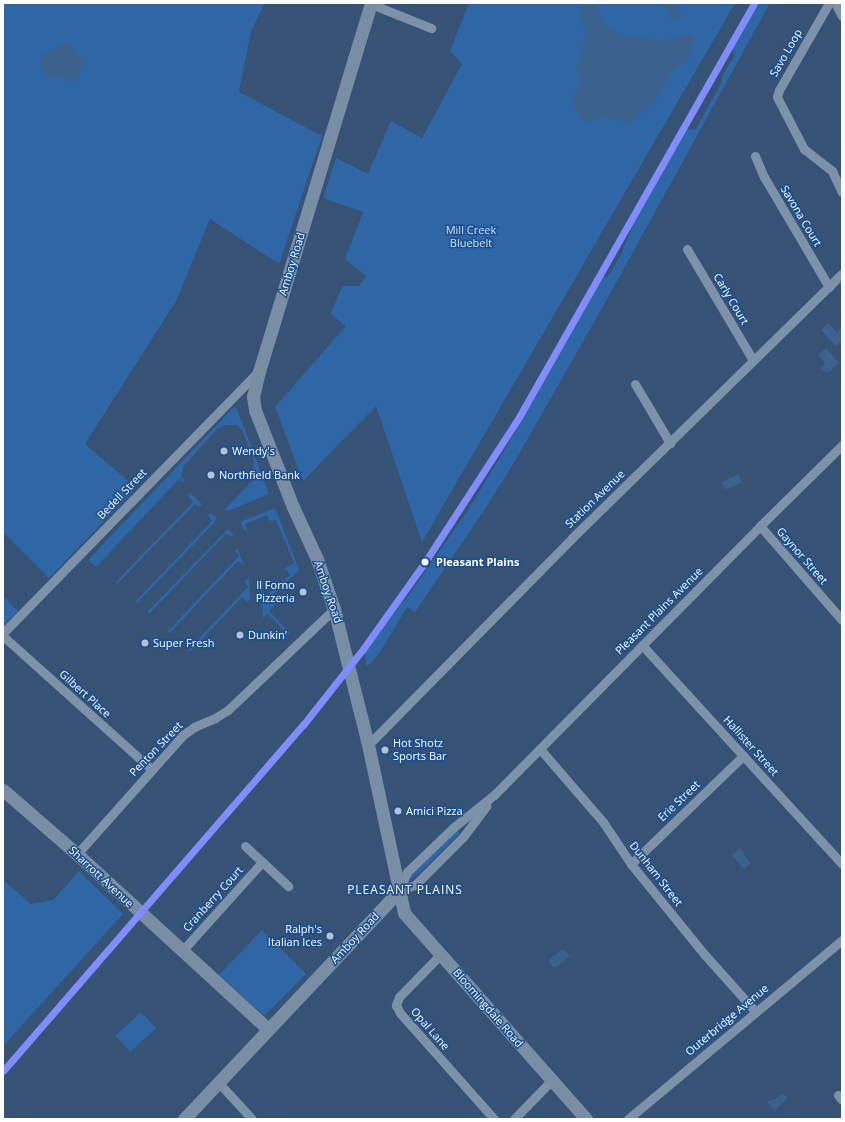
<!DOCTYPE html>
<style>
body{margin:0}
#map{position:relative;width:845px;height:1122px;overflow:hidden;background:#365274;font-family:"Open Sans",sans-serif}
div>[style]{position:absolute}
.green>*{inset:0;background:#2f66a5;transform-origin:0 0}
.water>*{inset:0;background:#3b618d;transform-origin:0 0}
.street>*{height:9px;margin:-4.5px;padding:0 4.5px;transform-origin:4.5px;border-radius:4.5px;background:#7d92a8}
.secondary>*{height:13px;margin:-6.5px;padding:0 6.5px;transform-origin:6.5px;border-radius:6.5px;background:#798da4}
.metro-1>*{height:7px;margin:-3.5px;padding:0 3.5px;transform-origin:3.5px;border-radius:3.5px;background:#808cff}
.dots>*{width:11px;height:11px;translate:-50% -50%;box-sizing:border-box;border:2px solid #1b4f8f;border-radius:50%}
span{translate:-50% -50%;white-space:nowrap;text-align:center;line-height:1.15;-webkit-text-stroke:3px #1b4f8f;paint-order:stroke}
.street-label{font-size:11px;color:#fff}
.park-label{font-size:11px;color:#cfe3fa}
.poi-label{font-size:11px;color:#fff}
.left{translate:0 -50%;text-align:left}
.right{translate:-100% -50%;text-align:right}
.stop-label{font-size:11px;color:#fff;font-weight:700}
.neighbourhood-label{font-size:12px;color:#fff;letter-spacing:1px}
.frame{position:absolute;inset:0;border:4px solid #fff;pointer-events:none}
</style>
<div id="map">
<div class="green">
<i style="clip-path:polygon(3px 3px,265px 3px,251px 31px,239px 92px,322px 136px,279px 264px,210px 219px,176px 301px,85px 444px,136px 488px,49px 578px,3px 532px)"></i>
<i style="clip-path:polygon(469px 3px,735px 3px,422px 542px,376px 406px,303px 481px,275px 407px,346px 326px,330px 314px,343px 286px,359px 286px,366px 276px,345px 259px,363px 212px,323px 198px,336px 158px,368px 174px,391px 121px,422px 138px,462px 64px,450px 51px)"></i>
<i style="clip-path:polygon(758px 3px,770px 3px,605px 303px,515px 461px,483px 512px,415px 612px,407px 607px,380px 652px,370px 664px,366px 666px,365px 652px,402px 602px,404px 602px,468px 510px,502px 454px,586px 308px,602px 276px,607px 277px,612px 270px,621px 254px,637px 216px,687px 129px,695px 130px,721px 84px,723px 74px,734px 57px,733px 47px)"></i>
<i style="clip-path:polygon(234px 407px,237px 409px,269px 494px,228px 511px,224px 510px,257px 476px,252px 471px,254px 462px,242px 430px,236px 425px,226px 425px,217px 429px,183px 467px,182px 475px,185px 483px,179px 479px,96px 567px,88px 560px)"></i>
<i style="clip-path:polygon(190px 493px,201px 503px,201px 506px,198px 507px,195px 504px,117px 584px,116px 582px,193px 502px,188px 496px)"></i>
<i style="clip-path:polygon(273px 509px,276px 510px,299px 570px,270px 598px,276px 604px,269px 611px,290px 633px,282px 641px,281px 638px,286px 633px,268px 614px,263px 618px,261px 592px,263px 592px,267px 595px,290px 575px,285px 568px,294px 563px,276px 520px,270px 521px,267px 515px,245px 524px,247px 529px,245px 531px,241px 524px,242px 521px)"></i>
<i style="clip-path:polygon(210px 513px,216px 517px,216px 521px,137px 603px,136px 601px,212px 521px,208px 516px)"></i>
<i style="clip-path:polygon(228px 529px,233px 534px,233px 537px,226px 534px,149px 614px,148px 611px)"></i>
<i style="clip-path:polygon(237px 548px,244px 565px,238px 561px,172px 631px,168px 633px,168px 631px,239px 556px,235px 551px)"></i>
<i style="clip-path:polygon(249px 577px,250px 600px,247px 602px,242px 597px,192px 650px,188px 652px,190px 648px,248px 587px,244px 582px)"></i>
<i style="clip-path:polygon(3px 596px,18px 611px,3px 626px)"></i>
<i style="clip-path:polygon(456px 830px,459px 832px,459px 834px,430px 863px,413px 878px,410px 878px,409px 876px)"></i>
<i style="clip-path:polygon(79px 871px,123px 914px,3px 1046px,3px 880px,31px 904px,53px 900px)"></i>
<i style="clip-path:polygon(262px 930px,306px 974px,265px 1015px,262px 1014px,219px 975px)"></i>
<i style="left:141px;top:1012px;width:22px;height:35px;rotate:47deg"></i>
</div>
<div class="water">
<i style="clip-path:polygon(581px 3px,595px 3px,602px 21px,609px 28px,621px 34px,632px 37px,640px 36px,655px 41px,676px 39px,690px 34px,695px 40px,689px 58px,670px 73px,660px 94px,636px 119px,629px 122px,622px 122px,607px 117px,585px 122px,577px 115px,573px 100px,579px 80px,576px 68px,585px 41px,584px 30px,579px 13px)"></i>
<i style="clip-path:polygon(667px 3px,674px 3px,675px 8px,681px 14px,680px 19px,674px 21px,671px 18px,666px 8px)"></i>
<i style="clip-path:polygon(67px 42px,81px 57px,81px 73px,72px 83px,62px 76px,49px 78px,40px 65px,43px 55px)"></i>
<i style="clip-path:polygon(828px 323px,837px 333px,841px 329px,842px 331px,842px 341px,836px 346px,821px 330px)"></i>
<i style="clip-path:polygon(826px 348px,839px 363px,828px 373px,822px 370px,822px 367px,826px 364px,818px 355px)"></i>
<i style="left:738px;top:474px;width:9px;height:18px;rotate:63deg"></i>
<i style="clip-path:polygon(740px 848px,750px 863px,744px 869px,732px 855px)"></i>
<i style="clip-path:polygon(563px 949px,570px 956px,555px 968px,552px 966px,549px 960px)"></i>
<i style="clip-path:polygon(782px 1094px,787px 1097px,786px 1100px,774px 1111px,767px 1101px,774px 1100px)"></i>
</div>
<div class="street">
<i style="left:829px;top:3px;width:100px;rotate:119.9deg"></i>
<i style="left:779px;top:90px;width:7px;rotate:106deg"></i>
<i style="left:777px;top:97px;width:59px;rotate:62.6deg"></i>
<i style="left:804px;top:149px;width:36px;rotate:38deg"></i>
<i style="left:832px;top:171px;width:23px;rotate:65deg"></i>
<i style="left:835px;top:3px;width:15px;rotate:62deg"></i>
<i style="left:371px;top:4px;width:65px;rotate:21.8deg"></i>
<i style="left:755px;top:156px;width:23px;rotate:67deg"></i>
<i style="left:764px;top:177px;width:128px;rotate:59.4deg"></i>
<i style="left:687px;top:249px;width:129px;rotate:59.3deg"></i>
<i style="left:635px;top:384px;width:69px;rotate:59.3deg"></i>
<i style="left:760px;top:526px;width:125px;rotate:48.9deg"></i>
<i style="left:3px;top:633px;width:366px;rotate:-45.7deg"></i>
<i style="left:3px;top:636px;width:199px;rotate:41.9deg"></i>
<i style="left:642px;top:645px;width:297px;rotate:47.6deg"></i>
<i style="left:368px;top:745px;width:291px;rotate:-45.4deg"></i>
<i style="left:572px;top:538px;width:378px;rotate:-44.4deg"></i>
<i style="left:540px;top:749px;width:96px;rotate:49.2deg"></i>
<i style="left:603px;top:822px;width:50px;rotate:56.3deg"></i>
<i style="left:631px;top:864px;width:117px;rotate:50.9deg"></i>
<i style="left:705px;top:955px;width:76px;rotate:48.2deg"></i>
<i style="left:245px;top:846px;width:59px;rotate:42.9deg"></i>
<i style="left:77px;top:854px;width:159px;rotate:-48.3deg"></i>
<i style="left:183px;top:735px;width:14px;rotate:-36deg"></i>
<i style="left:194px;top:727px;width:23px;rotate:-23deg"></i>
<i style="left:215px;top:718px;width:15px;rotate:-32deg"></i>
<i style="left:228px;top:710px;width:146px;rotate:-43.6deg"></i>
<i style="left:631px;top:864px;width:156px;rotate:-44deg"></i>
<i style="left:399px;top:891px;width:21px;rotate:-67deg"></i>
<i style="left:407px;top:872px;width:65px;rotate:-43.8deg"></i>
<i style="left:454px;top:827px;width:51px;rotate:-38.7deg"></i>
<i style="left:494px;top:795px;width:378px;rotate:-45.3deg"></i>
<i style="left:760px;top:526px;width:115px;rotate:-44.6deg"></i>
<i style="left:399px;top:891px;width:17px;rotate:-21deg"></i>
<i style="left:415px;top:885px;width:68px;rotate:-45deg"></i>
<i style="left:463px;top:837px;width:39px;rotate:-53deg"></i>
<i style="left:182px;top:951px;width:120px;rotate:-48deg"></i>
<i style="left:441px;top:954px;width:60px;rotate:134.3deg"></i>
<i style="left:399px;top:997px;width:9px;rotate:111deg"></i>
<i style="left:396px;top:1005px;width:9px;rotate:63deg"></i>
<i style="left:400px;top:1013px;width:142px;rotate:48.4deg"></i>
<i style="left:218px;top:1082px;width:50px;rotate:47.4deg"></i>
<i style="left:838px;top:1095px;width:6px;rotate:51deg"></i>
<i style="left:514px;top:1119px;width:53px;rotate:-45.8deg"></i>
<i style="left:628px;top:1119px;width:279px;rotate:-39.9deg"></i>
</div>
<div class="secondary">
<i style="left:371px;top:3px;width:385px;rotate:106.9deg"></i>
<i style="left:259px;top:371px;width:26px;rotate:103deg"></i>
<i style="left:253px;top:396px;width:14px;rotate:82deg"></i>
<i style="left:255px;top:410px;width:104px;rotate:68.6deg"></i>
<i style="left:293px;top:507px;width:57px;rotate:65.2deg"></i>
<i style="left:317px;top:559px;width:53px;rotate:71.2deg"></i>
<i style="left:334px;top:609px;width:135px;rotate:75.9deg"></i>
<i style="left:367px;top:740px;width:177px;rotate:77.9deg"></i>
<i style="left:404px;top:913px;width:275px;rotate:48.5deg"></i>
<i style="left:3px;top:790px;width:98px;rotate:40.9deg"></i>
<i style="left:77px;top:854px;width:259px;rotate:42.5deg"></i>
<i style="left:184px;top:1119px;width:313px;rotate:-46.7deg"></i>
</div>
<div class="metro-1">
<i style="left:3px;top:1071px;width:458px;rotate:-49.1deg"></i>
<i style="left:303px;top:725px;width:97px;rotate:-51.7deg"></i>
<i style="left:363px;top:649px;width:103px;rotate:-54.5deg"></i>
<i style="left:423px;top:565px;width:176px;rotate:-57deg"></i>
<i style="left:519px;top:417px;width:476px;rotate:-60.4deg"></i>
</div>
<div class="dots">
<i style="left:224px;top:451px;background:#b9c2ce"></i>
<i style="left:211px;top:475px;background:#b9c2ce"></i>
<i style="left:425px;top:562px;background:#fff"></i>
<i style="left:303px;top:592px;background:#b9c2ce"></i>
<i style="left:240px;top:635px;background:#b9c2ce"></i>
<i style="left:145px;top:643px;background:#b9c2ce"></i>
<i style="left:385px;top:750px;background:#b9c2ce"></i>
<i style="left:398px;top:811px;background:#b9c2ce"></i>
<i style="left:330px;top:936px;background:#b9c2ce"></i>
</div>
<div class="street-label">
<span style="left:786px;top:53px;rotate:-60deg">Savo Loop</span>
<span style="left:801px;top:216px;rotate:59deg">Savona Court</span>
<span style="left:292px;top:264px;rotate:-73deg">Amboy Road</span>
<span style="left:731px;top:299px;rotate:59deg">Carly Court</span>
<span style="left:122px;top:494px;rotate:-46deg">Bedell Street</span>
<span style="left:595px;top:499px;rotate:-44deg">Station Avenue</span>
<span style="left:802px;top:556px;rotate:49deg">Gaynor Street</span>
<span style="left:328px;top:592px;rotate:71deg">Amboy Road</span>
<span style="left:659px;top:611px;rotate:-45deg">Pleasant Plains Avenue</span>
<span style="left:85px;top:694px;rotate:42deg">Gilbert Place</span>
<span style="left:751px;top:746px;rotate:48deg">Hallister Street</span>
<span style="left:156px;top:749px;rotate:-46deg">Penton Street</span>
<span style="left:679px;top:801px;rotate:-44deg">Erie Street</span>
<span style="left:656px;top:874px;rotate:52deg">Dunham Street</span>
<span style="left:101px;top:877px;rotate:43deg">Sharrott Avenue</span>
<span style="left:213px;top:899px;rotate:-48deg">Cranberry Court</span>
<span style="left:355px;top:938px;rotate:-47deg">Amboy Road</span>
<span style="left:488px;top:1008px;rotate:49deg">Bloomingdale Road</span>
<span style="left:727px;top:1020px;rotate:-40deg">Outerbridge Avenue</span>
<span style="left:430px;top:1029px;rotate:49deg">Opal Lane</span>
</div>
<div class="park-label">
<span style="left:471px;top:237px">Mill Creek<br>Bluebelt</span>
</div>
<div class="poi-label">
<span class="left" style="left:232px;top:451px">Wendy's</span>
<span class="left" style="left:219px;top:475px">Northfield Bank</span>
<span class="right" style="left:295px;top:592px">Il Forno<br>Pizzeria</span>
<span class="left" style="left:248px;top:635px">Dunkin'</span>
<span class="left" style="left:153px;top:643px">Super Fresh</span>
<span class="left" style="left:393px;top:750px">Hot Shotz<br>Sports Bar</span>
<span class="left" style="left:406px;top:811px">Amici Pizza</span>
<span class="right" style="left:322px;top:936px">Ralph's<br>Italian Ices</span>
</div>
<div class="stop-label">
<span class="left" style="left:436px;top:562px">Pleasant Plains</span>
</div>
<div class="neighbourhood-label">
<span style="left:405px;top:890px">PLEASANT PLAINS</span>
</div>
<div class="frame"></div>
</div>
